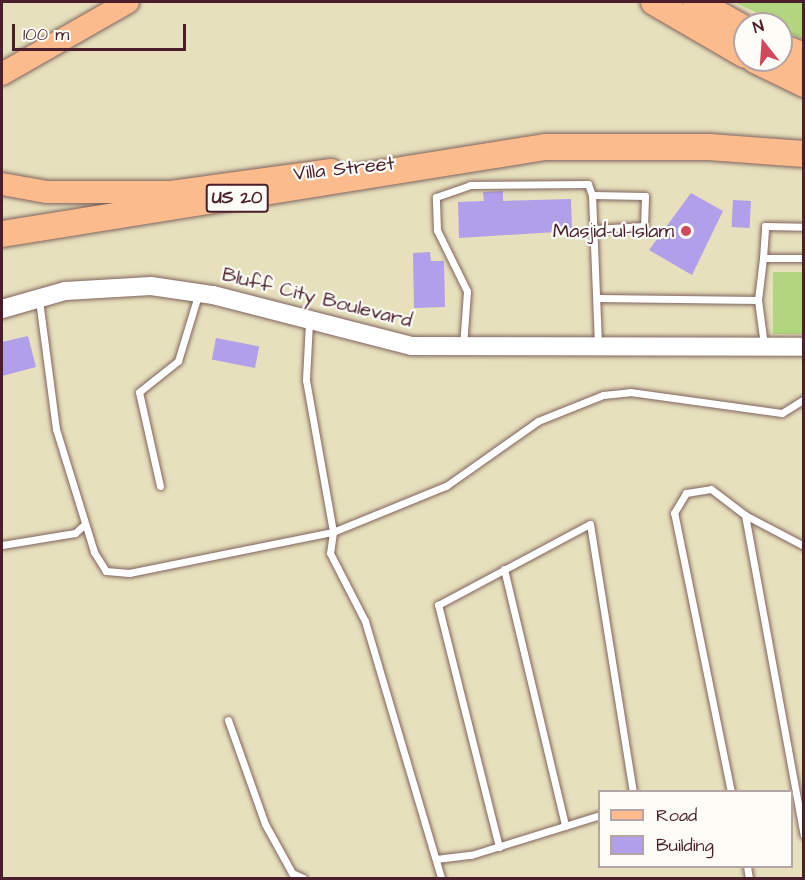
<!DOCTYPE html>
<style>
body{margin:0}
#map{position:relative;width:805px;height:880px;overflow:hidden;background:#e6e0bc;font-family:"Architects Daughter",sans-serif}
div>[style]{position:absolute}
.green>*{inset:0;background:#b1d67f;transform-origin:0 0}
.building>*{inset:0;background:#b19fea;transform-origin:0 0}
.roads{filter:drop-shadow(0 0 2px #81635e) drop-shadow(0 0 2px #81635e)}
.service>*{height:7px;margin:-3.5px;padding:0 3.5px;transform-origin:3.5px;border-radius:3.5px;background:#fff}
.tertiary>*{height:18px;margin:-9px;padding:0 9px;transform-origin:9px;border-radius:9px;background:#fff}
.primary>*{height:22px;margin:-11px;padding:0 11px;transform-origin:11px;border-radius:11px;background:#fbbb8c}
.motorway>*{height:26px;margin:-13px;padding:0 13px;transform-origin:13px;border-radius:13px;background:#fbbb8c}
.dots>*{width:16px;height:16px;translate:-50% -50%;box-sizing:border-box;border:3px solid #fdfcf7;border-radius:50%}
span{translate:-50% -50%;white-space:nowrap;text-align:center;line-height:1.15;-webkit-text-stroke:4.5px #fdfcf7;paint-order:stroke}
.shield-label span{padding:2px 4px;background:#fdfcf7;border:2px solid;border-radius:4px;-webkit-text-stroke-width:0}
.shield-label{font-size:18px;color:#4a1f2b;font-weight:700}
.street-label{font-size:20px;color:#4a1f2b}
.poi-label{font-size:20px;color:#4a1f2b}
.right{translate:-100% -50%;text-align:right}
.frame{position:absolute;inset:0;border:3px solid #4a1f2b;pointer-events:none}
.legend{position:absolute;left:598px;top:790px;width:195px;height:78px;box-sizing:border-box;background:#fdfcf7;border:2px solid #b5a4a5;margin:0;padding:8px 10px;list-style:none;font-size:18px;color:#4a1f2b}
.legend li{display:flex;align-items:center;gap:12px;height:30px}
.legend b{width:30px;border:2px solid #b5a4a5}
.north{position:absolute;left:733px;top:12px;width:60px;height:60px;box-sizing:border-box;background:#fdfcf7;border:2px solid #b5a4a5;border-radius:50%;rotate:343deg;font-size:16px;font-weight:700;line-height:24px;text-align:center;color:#4a1f2b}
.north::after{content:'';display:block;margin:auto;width:21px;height:27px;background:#d1495b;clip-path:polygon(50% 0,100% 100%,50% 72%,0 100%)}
.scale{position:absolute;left:12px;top:24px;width:174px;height:27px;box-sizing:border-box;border:3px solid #4a1f2b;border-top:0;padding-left:8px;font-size:18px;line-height:21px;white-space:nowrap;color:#4a1f2b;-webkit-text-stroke:4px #fdfcf7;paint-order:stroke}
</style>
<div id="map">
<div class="green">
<i style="clip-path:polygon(734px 2px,803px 2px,803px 39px,782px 30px,781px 24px)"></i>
<i style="left:803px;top:272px;width:62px;height:30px;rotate:90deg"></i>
</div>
<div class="building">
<i style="clip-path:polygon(503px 191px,503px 201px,571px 199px,572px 231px,459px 238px,458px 202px,484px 201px,483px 192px)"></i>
<i style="clip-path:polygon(691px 193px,723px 211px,692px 275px,649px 250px)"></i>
<i style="left:733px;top:200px;width:18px;height:27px;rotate:3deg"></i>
<i style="clip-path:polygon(430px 252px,431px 261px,444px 261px,445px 307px,414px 308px,413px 253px)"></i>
<i style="clip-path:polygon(28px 336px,36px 367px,2px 376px,2px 342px)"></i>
<i style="left:216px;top:338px;width:44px;height:22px;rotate:11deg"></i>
</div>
<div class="roads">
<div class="service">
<i style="left:595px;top:229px;width:49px;rotate:-3.5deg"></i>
<i style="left:644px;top:226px;width:30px;rotate:-88deg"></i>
<i style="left:645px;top:196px;width:53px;rotate:-178.9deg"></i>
<i style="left:592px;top:195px;width:149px;rotate:87.7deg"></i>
<i style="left:763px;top:258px;width:32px;rotate:-86deg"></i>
<i style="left:765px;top:226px;width:39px;rotate:1deg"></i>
<i style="left:598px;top:298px;width:160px;rotate:0.7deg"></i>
<i style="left:758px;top:300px;width:45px;rotate:82.4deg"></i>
<i style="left:39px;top:300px;width:130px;rotate:82.5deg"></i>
<i style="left:56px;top:429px;width:129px;rotate:72.8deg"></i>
<i style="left:94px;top:552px;width:22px;rotate:58deg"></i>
<i style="left:106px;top:571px;width:23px;rotate:5deg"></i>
<i style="left:129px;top:573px;width:208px;rotate:-11.4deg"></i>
<i style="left:333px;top:532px;width:122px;rotate:-22.2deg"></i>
<i style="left:446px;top:486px;width:113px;rotate:-35.2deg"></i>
<i style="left:538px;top:421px;width:70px;rotate:-21.8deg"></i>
<i style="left:603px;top:395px;width:27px;rotate:-6deg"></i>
<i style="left:630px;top:392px;width:153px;rotate:7.9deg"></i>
<i style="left:782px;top:413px;width:26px;rotate:-32deg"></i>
<i style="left:758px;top:300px;width:42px;rotate:-83.2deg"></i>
<i style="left:763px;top:258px;width:41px"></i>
<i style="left:309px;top:322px;width:58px;rotate:93deg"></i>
<i style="left:306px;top:380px;width:154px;rotate:79.9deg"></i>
<i style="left:333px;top:532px;width:21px;rotate:98deg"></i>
<i style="left:330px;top:553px;width:76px;rotate:62.8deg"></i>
<i style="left:365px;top:621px;width:268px;rotate:73.5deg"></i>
<i style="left:463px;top:346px;width:55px;rotate:-85.8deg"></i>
<i style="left:467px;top:291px;width:68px;rotate:-116.2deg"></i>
<i style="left:437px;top:230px;width:33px;rotate:-92deg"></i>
<i style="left:436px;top:197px;width:36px;rotate:-19deg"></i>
<i style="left:470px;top:185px;width:118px;rotate:-0.5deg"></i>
<i style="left:588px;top:184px;width:12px;rotate:70deg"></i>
<i style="left:160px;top:486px;width:96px;rotate:-102.6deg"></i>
<i style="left:139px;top:392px;width:50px;rotate:-38.5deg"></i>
<i style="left:178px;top:361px;width:69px;rotate:-73.1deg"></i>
<i style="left:745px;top:515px;width:325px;rotate:79.6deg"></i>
<i style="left:2px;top:545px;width:74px;rotate:-9.3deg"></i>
<i style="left:75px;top:533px;width:13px;rotate:-42deg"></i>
<i style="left:504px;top:569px;width:264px;rotate:76.6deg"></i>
<i style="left:228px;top:720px;width:110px;rotate:70.4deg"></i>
<i style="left:265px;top:824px;width:56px;rotate:61.1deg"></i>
<i style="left:292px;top:873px;width:12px;rotate:24deg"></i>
<i style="left:731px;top:792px;width:285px;rotate:-101.5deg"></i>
<i style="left:674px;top:513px;width:23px;rotate:-59deg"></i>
<i style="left:686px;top:493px;width:25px;rotate:-9deg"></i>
<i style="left:711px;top:489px;width:43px;rotate:37.4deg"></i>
<i style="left:745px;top:515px;width:67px;rotate:27.7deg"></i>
<i style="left:499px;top:847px;width:250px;rotate:-104.1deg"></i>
<i style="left:438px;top:605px;width:172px;rotate:-28.1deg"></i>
<i style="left:590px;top:524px;width:271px;rotate:80.9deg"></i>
<i style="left:436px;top:859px;width:35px;rotate:-7deg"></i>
<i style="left:471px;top:855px;width:135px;rotate:-17.2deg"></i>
<i style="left:747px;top:866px;width:12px;rotate:81deg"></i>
</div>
<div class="tertiary">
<i style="left:2px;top:309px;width:66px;rotate:-15.9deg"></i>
<i style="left:65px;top:291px;width:86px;rotate:-3.3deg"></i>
<i style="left:151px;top:286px;width:63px;rotate:8.3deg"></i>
<i style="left:213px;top:295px;width:205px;rotate:14.4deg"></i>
<i style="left:412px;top:346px;width:392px;rotate:0.1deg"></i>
</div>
<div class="primary">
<i style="left:2px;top:74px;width:145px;rotate:-29.7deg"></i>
<i style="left:2px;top:184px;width:46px;rotate:10.1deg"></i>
<i style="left:47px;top:192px;width:124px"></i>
<i style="left:171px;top:192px;width:162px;rotate:-7.8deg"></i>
</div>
<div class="motorway">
<i style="left:654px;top:2px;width:105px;rotate:30.2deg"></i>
<i style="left:696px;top:2px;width:56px;rotate:28.9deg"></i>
<i style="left:781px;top:47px;width:25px;rotate:21deg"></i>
<i style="left:755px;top:60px;width:55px;rotate:26.1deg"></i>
<i style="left:2px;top:234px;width:550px;rotate:-9.1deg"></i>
<i style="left:545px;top:147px;width:164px"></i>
<i style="left:709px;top:147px;width:95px;rotate:4.2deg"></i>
</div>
</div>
<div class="dots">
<i style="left:686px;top:231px;background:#d1495b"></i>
</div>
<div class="shield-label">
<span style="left:237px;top:198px">US 20</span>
</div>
<div class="street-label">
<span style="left:344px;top:169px;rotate:-6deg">Villa Street</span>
<span style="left:317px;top:298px;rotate:14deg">Bluff City Boulevard</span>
</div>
<div class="poi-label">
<span class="right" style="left:674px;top:231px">Masjid-ul-Islam</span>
</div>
<div class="frame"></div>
<ul class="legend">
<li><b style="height:8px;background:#fbbb8c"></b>Road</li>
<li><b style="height:16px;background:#b19fea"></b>Building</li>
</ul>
<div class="north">N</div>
<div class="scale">100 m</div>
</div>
